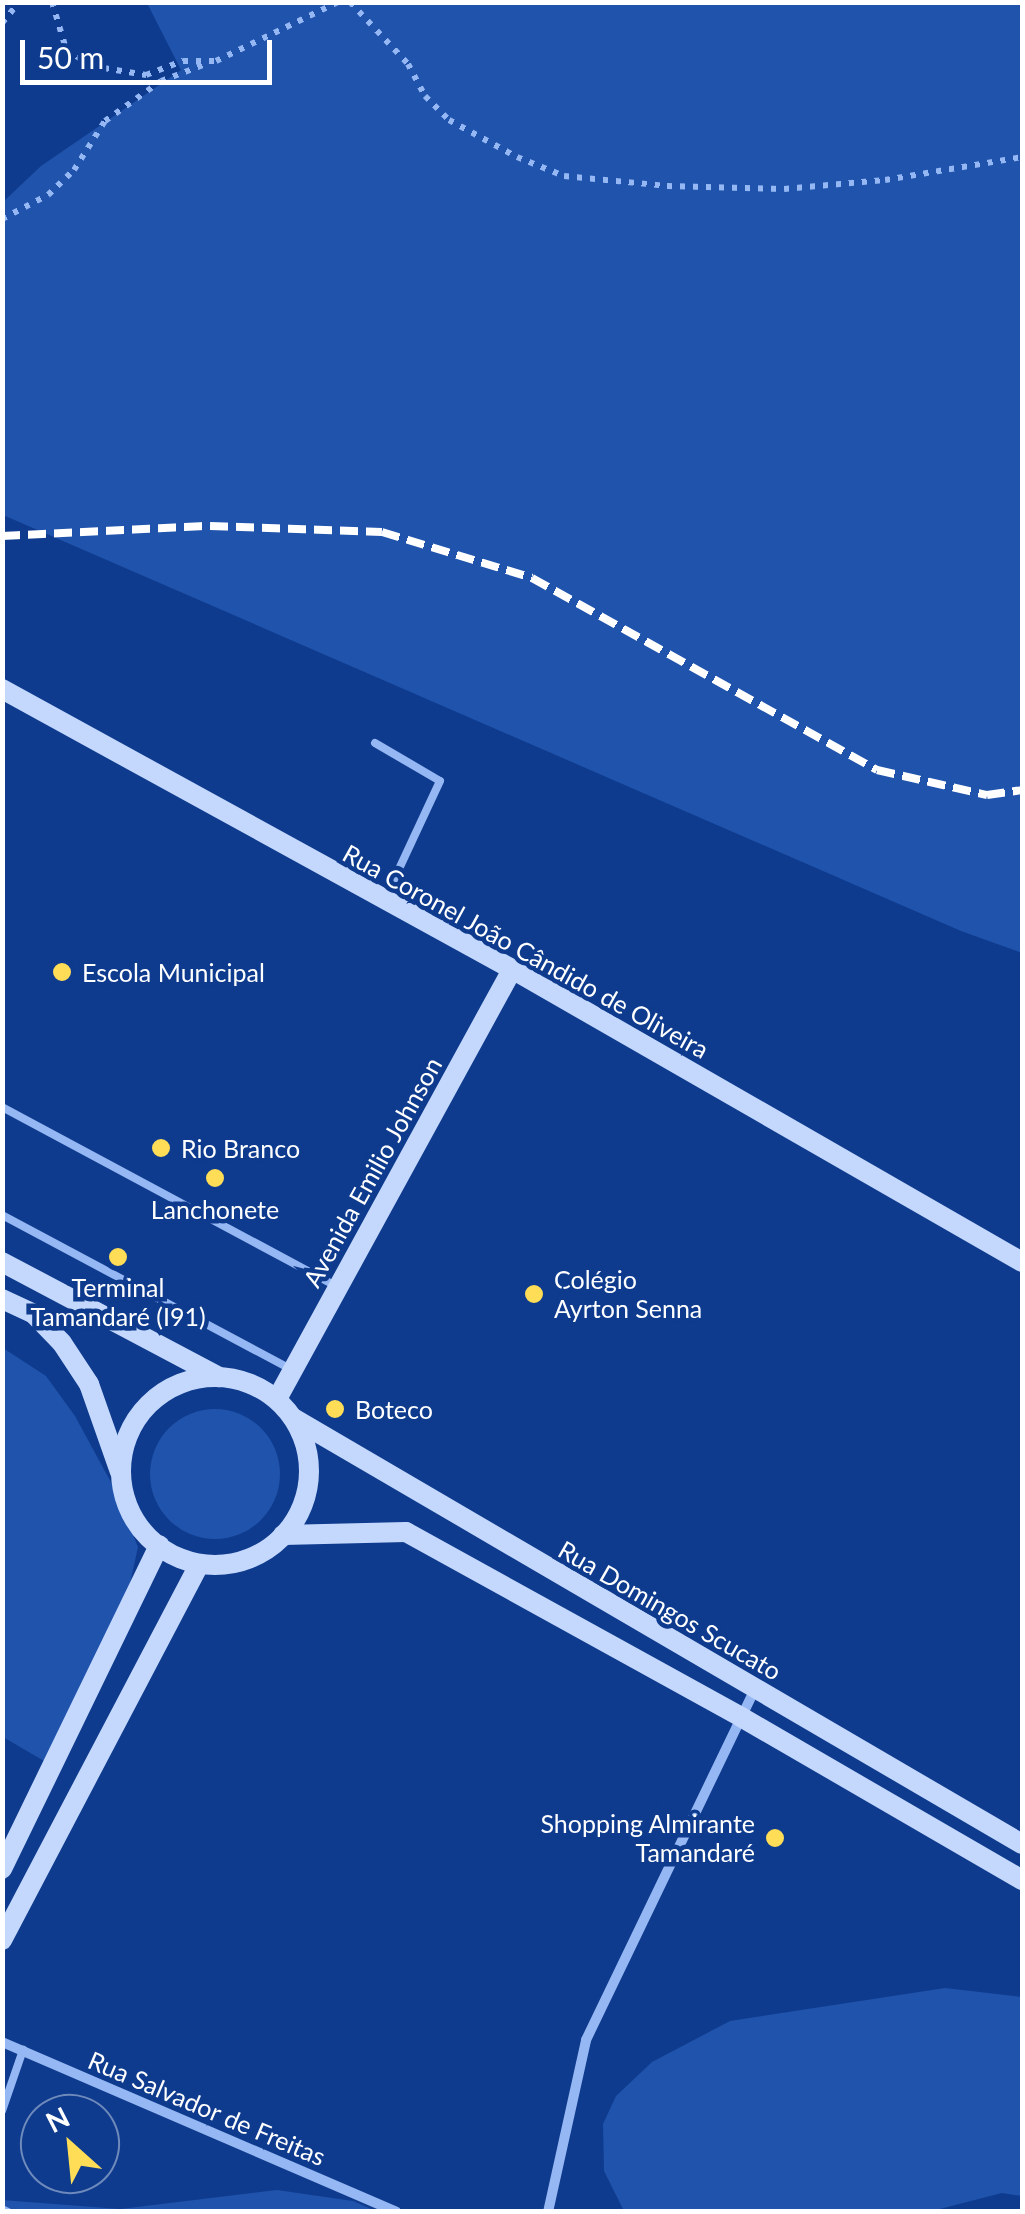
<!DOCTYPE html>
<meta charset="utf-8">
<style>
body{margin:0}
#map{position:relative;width:1025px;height:2214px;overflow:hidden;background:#0e3b8d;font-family:Lato,sans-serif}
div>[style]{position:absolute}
.green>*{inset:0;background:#1f53ac}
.round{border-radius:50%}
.path>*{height:6px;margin-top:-3px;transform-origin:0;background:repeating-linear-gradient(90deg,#95b7f3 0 5px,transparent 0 13px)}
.lane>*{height:8px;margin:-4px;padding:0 4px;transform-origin:4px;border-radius:4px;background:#95b7f3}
.street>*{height:10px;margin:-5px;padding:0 5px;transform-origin:5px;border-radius:5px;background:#95b7f3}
.secondary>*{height:20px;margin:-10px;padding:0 10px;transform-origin:10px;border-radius:10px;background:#c4d8fd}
.secondary>.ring{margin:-10px;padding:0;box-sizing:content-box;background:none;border:20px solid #c4d8fd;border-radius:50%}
.rail>*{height:8px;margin-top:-4px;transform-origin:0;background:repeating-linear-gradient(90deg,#fff 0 18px,transparent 0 26px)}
.dots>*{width:28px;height:28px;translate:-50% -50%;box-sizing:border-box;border:5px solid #0e3b8d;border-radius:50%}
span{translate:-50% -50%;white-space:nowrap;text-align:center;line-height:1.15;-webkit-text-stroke:9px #0e3b8d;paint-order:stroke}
.street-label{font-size:25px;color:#fff}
.poi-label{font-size:25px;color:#fff}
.left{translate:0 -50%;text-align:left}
.right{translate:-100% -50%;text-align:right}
.frame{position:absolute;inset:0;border:5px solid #fff;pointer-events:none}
.north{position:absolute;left:20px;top:2094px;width:100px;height:100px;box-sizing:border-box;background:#0e3b8d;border:2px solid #6e89bb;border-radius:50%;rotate:333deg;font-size:28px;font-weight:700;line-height:40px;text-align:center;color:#fff}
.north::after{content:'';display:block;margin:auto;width:35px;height:45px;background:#ffdd57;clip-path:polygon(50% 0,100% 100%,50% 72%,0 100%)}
.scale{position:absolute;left:20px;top:40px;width:252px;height:45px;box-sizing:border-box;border:5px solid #fff;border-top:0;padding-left:12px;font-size:30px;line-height:35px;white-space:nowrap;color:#fff;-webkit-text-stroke:8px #0e3b8d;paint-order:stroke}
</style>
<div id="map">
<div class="green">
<i style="clip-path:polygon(147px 3px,1022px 3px,1022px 953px,961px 931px,3px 515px,3px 202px,41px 166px,181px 70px)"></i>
<i style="clip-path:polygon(3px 1348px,46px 1376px,75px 1416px,113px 1486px,138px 1547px,125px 1606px,44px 1761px,3px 1737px)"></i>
<i class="round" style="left:150px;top:1409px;width:130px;height:130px"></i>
<i style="clip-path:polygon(945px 1988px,1022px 1997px,1022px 2196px,1002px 2193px,928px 2212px,624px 2211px,604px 2171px,603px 2124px,616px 2096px,652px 2062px,730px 2021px)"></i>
<i style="clip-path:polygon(277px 2190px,353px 2201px,376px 2211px,3px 2212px,2px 2200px,120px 2209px)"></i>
</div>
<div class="path">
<i style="left:52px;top:2px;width:49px;rotate:73.4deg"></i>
<i style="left:66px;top:49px;width:30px;rotate:34deg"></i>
<i style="left:91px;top:66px;width:56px;rotate:9.3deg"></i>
<i style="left:146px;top:75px;width:40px;rotate:-21deg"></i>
<i style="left:183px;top:61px;width:33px"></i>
<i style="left:216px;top:61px;width:136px;rotate:-25.8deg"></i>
<i style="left:350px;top:2px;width:85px;rotate:46.9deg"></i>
<i style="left:408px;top:64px;width:36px;rotate:62deg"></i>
<i style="left:425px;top:96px;width:34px;rotate:45deg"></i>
<i style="left:449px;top:120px;width:77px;rotate:28.6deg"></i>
<i style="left:517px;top:157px;width:51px;rotate:22deg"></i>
<i style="left:564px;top:176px;width:103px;rotate:5.5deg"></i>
<i style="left:667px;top:186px;width:117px;rotate:1.5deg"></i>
<i style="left:784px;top:189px;width:101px;rotate:-5.1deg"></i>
<i style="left:885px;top:180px;width:139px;rotate:-9.5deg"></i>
<i style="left:2px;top:23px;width:27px;rotate:-51deg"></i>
<i style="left:2px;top:219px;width:52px;rotate:-27.6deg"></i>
<i style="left:48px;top:195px;width:36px;rotate:-44deg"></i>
<i style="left:74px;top:170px;width:58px;rotate:-57.7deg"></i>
<i style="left:105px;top:121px;width:69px;rotate:-35.5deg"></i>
<i style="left:161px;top:81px;width:48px;rotate:-20.7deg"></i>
</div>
<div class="lane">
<i style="left:375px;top:743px;width:75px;rotate:30.3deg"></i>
<i style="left:440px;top:781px;width:130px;rotate:115deg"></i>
<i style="left:2px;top:1107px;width:381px;rotate:28.2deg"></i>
<i style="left:2px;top:1215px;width:325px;rotate:28.1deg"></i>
<i style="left:2px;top:2111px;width:65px;rotate:-71deg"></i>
<i style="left:2px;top:2209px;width:7px;rotate:27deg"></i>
</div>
<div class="street">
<i style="left:2px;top:2042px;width:429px;rotate:23.3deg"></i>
<i style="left:548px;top:2212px;width:176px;rotate:-77.5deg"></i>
<i style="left:586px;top:2040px;width:390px;rotate:-64.3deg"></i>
</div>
<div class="secondary">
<i style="left:2px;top:689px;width:582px;rotate:28.77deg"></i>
<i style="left:512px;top:969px;width:588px;rotate:29.88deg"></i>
<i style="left:2px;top:1262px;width:246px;rotate:27.9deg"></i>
<i style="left:2px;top:1299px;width:35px;rotate:25deg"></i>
<i style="left:34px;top:1314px;width:40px;rotate:46deg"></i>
<i style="left:62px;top:1343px;width:49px;rotate:56.6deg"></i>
<i style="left:89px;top:1384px;width:93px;rotate:70.6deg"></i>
<i class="ring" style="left:121px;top:1377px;width:168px;height:168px"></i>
<i style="left:277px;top:1399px;width:490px;rotate:-61.3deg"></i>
<i style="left:293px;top:1418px;width:844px;rotate:30.3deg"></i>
<i style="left:283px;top:1535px;width:123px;rotate:-1.4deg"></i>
<i style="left:406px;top:1532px;width:383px;rotate:28.9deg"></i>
<i style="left:741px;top:1717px;width:325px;rotate:30.1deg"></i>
<i style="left:2px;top:1869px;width:360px;rotate:-64.1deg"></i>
<i style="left:2px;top:1940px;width:422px;rotate:-62.3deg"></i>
</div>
<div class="rail">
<i style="left:2px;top:536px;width:208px;rotate:-2.8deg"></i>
<i style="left:210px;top:526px;width:172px;rotate:2deg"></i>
<i style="left:382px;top:532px;width:157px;rotate:17deg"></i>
<i style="left:532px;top:578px;width:395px;rotate:29.1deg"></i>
<i style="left:877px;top:770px;width:113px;rotate:12.8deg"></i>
<i style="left:987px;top:795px;width:35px;rotate:-8deg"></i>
</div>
<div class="dots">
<i style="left:62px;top:972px;background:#ffdd57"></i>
<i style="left:161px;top:1148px;background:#ffdd57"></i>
<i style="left:215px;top:1178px;background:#ffdd57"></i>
<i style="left:118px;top:1257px;background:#ffdd57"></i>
<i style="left:534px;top:1294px;background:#ffdd57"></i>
<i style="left:335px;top:1409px;background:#ffdd57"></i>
<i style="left:775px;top:1838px;background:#ffdd57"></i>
</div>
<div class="street-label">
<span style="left:526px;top:951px;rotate:29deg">Rua Coronel João Cândido de Oliveira</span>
<span style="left:372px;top:1172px;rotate:-61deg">Avenida Emilio Johnson</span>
<span style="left:670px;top:1610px;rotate:30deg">Rua Domingos Scucato</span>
<span style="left:207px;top:2108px;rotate:23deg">Rua Salvador de Freitas</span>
</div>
<div class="poi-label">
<span class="left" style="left:82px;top:972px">Escola Municipal</span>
<span class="left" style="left:181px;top:1148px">Rio Branco</span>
<span style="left:215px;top:1209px">Lanchonete</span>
<span class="left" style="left:554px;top:1294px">Colégio<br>Ayrton Senna</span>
<span style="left:118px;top:1302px">Terminal<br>Tamandaré (I91)</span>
<span class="left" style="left:355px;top:1409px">Boteco</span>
<span class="right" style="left:755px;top:1838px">Shopping Almirante<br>Tamandaré</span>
</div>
<div class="frame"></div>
<div class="north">N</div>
<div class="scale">50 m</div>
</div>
